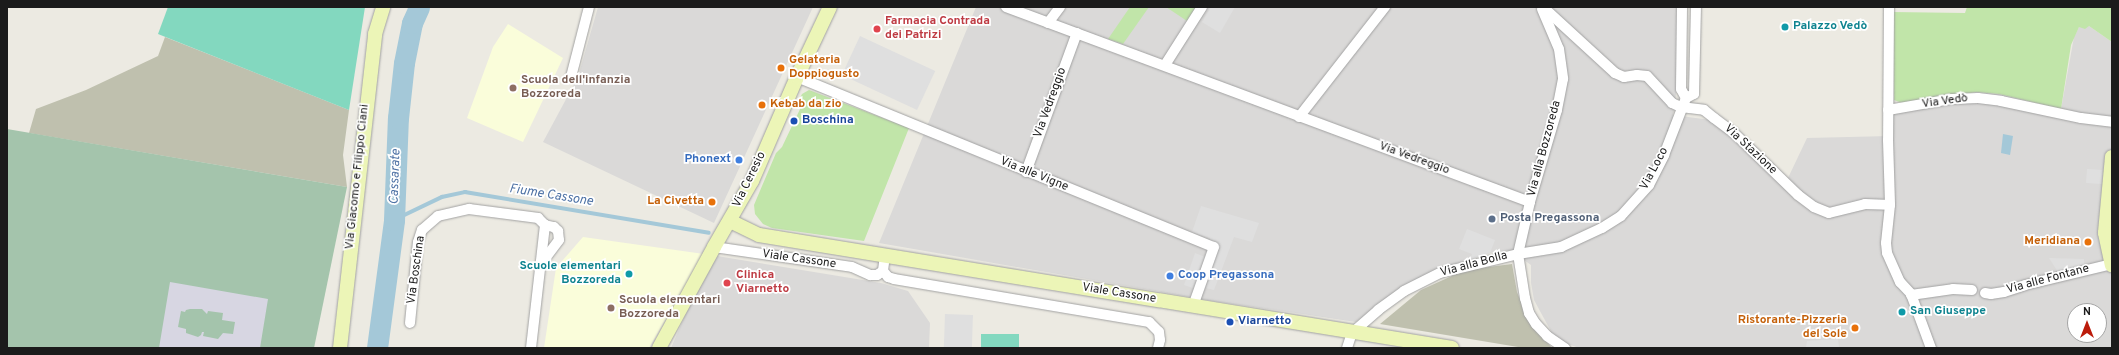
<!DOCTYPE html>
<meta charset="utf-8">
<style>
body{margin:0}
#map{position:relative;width:2119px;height:355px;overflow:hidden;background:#eceae2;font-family:Overpass,sans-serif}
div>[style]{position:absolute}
.residential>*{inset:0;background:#dad9d8}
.education>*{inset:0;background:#fafdda}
.construction>*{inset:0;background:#bfc0ae}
.grass>*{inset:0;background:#c1e5a9}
.cemetery>*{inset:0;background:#a4c4ac}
.pitch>*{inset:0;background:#83d8bf;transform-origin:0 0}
.parking>*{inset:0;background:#dfdfdf;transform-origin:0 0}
.plaza>*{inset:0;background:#d7d6e2}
.water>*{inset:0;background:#a4c8d8}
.stream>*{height:3.5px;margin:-1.75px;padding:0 1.75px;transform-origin:1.75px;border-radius:1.75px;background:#a4c8d8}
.river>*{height:21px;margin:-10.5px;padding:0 10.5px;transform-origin:10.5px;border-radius:10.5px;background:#a4c8d8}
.roads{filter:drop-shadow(0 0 1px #a2a2a2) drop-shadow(0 0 1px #a2a2a2)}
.street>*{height:10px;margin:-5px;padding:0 5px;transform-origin:5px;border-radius:5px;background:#fff}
.secondary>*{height:14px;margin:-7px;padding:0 7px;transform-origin:7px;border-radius:7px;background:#ecf5b7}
.dots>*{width:11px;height:11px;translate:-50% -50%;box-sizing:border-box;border:2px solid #fff;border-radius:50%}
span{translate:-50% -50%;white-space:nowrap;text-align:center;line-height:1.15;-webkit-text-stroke:3.5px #fff;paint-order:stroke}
.health-label{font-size:12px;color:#be3a42;font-weight:700}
.left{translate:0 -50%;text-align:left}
.culture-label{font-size:12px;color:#0d838f;font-weight:700}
.right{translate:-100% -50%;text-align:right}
.food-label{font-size:12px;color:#c56008;font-weight:700}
.education-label{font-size:12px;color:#785e54;font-weight:700}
.street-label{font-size:12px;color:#1b1b1b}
.transit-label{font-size:12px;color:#164399;font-weight:700}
.shop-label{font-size:12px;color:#366cbe;font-weight:700}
.service-label{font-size:12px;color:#4e5e75;font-weight:700}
.water-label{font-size:13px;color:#4e72a5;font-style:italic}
.frame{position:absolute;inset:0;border:8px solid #1b1b1b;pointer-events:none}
.north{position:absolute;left:2067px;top:303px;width:40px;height:40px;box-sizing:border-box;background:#fff;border:1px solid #a4a4a4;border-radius:50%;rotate:0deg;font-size:11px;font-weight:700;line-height:16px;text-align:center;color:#1b1b1b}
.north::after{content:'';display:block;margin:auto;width:14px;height:18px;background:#bc1b0b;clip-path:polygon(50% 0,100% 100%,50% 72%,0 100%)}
</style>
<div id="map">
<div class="residential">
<i style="clip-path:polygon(598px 7px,813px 7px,714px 223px,543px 142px,578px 77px)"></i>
<i style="clip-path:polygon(evenodd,976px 7px,1680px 7px,1677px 87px,1673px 115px,1726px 122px,1788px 178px,1807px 138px,1890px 136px,1892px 116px,1902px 103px,1976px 92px,1999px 94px,2061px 109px,2074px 37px,2079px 27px,2089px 26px,2112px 42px,2112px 148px,2107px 224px,2112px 247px,2112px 348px,1579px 348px,1568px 344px,1553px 335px,1534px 300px,1531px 283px,1531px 265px,1510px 250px,1490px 253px,1449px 266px,1400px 290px,1356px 322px,1213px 301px,879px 243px,976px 7px,2075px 311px,2099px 311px,2099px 335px,2075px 335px,2075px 311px)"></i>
<i style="clip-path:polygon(717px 256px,881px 283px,908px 291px,930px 323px,929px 348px,671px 348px,689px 306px)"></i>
</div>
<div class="education">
<i style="clip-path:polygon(508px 24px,563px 58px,523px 142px,467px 118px,493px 47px)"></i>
<i style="clip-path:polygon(583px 237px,704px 254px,649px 348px,544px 348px,556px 268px)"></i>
</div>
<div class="construction">
<i style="clip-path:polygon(165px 37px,349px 110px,343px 155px,347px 187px,29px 133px,36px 109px,86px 90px,158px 56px)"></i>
<i style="clip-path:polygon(1512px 264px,1517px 292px,1528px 320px,1552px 348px,1524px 348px,1380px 324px,1421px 290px,1465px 270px)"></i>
</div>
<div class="grass">
<i style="clip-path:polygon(1130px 7px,1149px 7px,1123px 44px,1108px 39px)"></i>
<i style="clip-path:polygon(1166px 7px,1196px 7px,1187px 21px)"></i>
<i style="clip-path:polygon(1967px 7px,2112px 7px,2112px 42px,2089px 26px,2085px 29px,2079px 27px,2071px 45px,2061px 109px,1999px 94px,1976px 92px,1912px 103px,1902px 103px,1894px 100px,1892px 12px,1965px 13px)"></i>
<i style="clip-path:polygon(809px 90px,909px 128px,864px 241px,772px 228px,763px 224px,755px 214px,754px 205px,776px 153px,782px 147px,801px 107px,800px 98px,802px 94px)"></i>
</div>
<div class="cemetery">
<i style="clip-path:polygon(7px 129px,347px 187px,314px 348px,7px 348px)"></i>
</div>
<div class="pitch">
<i style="clip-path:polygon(168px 7px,365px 7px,349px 110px,158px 34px)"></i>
<i style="left:1019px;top:334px;width:14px;height:38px;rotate:90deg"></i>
</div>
<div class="parking">
<i style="clip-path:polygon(1211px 7px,1235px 7px,1220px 33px,1202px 22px)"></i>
<i style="left:860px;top:36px;width:83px;height:43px;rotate:25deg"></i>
<i style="left:2087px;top:169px;width:16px;height:14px;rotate:4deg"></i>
<i style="clip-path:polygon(1201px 206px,1259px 223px,1252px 242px,1234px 237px,1214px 290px,1206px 288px,1193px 288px,1184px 285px,1195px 253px,1205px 257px,1210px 238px,1192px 232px)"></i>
<i style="clip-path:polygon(1467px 229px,1495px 240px,1490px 253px,1470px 260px,1472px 254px,1459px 249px)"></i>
<i style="clip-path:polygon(2049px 258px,2084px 259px,2084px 269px,2058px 272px)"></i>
<i style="left:945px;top:314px;width:28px;height:34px;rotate:2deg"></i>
<i style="clip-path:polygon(1838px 339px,1839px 348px,1806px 348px,1807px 341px)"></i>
</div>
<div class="plaza">
<i style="clip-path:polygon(evenodd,170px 282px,268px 299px,260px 348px,159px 348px,170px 282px,190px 309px,202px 309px,207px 314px,208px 311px,223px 313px,222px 320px,235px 322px,233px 334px,223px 333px,218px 339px,203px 336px,204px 332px,202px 332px,201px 335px,198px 337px,186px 333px,186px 329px,178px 327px,181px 311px,185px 312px,186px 310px,190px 309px)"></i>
</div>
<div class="water">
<i style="clip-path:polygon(2003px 134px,2013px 136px,2010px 155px,2001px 153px)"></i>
</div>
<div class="stream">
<i style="left:394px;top:220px;width:53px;rotate:-25.6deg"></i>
<i style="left:442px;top:197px;width:24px;rotate:-12deg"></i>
<i style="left:465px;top:192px;width:247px;rotate:9.5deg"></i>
</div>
<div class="river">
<i style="left:377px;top:348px;width:129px;rotate:-82.4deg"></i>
<i style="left:394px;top:220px;width:102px;rotate:-87.8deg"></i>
<i style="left:398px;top:118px;width:55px;rotate:-83.8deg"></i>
<i style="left:404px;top:63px;width:41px;rotate:-78.7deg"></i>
<i style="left:412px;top:23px;width:17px;rotate:-66deg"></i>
</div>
<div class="roads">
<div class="street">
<i style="left:1006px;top:7px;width:559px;rotate:20.41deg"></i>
<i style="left:1543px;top:7px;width:98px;rotate:42.5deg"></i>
<i style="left:1615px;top:73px;width:10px;rotate:24deg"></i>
<i style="left:1624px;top:77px;width:13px;rotate:-9deg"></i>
<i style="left:1637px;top:75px;width:10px;rotate:6deg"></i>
<i style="left:1647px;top:76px;width:37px;rotate:47deg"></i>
<i style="left:1672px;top:103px;width:10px;rotate:24deg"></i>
<i style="left:1681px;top:107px;width:23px;rotate:7deg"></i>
<i style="left:1704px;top:110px;width:13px;rotate:39deg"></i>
<i style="left:1714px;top:118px;width:25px;rotate:37deg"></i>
<i style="left:1734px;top:133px;width:89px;rotate:44.1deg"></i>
<i style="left:1798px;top:195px;width:20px;rotate:37deg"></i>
<i style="left:1814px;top:207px;width:16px;rotate:22deg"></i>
<i style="left:1829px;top:213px;width:37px;rotate:-14deg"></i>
<i style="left:1865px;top:204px;width:25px;rotate:2deg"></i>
<i style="left:1682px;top:7px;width:82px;rotate:90.7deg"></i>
<i style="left:1681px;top:89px;width:10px;rotate:61deg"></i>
<i style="left:1889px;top:7px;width:133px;rotate:90.4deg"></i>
<i style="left:1888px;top:140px;width:65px;rotate:88.2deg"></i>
<i style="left:1890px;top:205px;width:38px;rotate:96deg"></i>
<i style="left:1886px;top:243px;width:10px;rotate:84deg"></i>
<i style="left:1887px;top:253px;width:32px;rotate:66deg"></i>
<i style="left:1900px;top:282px;width:16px;rotate:47deg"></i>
<i style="left:1911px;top:294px;width:58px;rotate:69.7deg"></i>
<i style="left:1542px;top:9px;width:43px;rotate:67deg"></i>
<i style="left:1559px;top:49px;width:30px;rotate:82deg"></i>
<i style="left:1563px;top:79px;width:32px;rotate:101deg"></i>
<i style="left:1557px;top:110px;width:96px;rotate:106.4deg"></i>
<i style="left:1530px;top:202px;width:53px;rotate:103deg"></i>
<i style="left:1518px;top:254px;width:45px;rotate:81deg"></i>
<i style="left:1525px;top:298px;width:16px;rotate:75deg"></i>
<i style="left:1529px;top:313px;width:13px;rotate:58deg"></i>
<i style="left:1536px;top:324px;width:16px;rotate:47deg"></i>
<i style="left:1547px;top:336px;width:22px;rotate:34deg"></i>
<i style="left:1048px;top:23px;width:20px;rotate:-53deg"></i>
<i style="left:1165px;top:65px;width:69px;rotate:-57.5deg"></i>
<i style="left:571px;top:77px;width:72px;rotate:-75.6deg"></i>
<i style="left:797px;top:77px;width:450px;rotate:22.2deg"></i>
<i style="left:1214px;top:247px;width:63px;rotate:109.6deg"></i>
<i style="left:1686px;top:98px;width:9px;rotate:-27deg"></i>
<i style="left:1694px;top:94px;width:87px;rotate:-88.7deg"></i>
<i style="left:1888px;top:110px;width:65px;rotate:-9.8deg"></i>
<i style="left:1952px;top:99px;width:26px;rotate:-2deg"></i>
<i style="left:1978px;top:98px;width:23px;rotate:7deg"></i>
<i style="left:2001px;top:101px;width:82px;rotate:12deg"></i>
<i style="left:2081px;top:118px;width:31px;rotate:7deg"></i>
<i style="left:1299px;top:117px;width:140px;rotate:-52deg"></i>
<i style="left:1026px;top:172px;width:148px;rotate:-69.9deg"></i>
<i style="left:714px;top:247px;width:139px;rotate:8.2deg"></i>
<i style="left:852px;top:267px;width:20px;rotate:24deg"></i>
<i style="left:870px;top:275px;width:7px"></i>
<i style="left:877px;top:275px;width:7px;rotate:-34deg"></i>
<i style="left:885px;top:256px;width:15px;rotate:98deg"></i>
<i style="left:883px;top:271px;width:8px;rotate:50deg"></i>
<i style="left:888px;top:277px;width:6px;rotate:18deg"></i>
<i style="left:894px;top:279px;width:259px;rotate:9.6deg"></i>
<i style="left:1149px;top:322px;width:14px;rotate:45deg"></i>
<i style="left:1159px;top:332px;width:8px;rotate:83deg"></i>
<i style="left:1160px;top:340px;width:8px;rotate:104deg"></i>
<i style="left:1985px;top:293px;width:6px;rotate:9deg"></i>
<i style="left:1991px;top:294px;width:13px;rotate:-9deg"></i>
<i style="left:2004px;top:292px;width:22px;rotate:-18deg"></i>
<i style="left:2025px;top:285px;width:89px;rotate:-13.6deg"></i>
<i style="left:1911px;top:295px;width:42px;rotate:-8.1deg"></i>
<i style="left:1953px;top:289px;width:19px;rotate:3deg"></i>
<i style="left:410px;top:323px;width:81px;rotate:-84.4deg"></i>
<i style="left:418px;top:242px;width:13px;rotate:-72deg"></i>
<i style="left:422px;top:230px;width:21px;rotate:-41deg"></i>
<i style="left:438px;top:216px;width:32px;rotate:-13deg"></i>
<i style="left:469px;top:209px;width:70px;rotate:7.4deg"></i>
<i style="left:538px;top:218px;width:10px;rotate:45deg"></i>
<i style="left:531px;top:348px;width:124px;rotate:-83.5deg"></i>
<i style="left:545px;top:225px;width:9px;rotate:13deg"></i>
<i style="left:554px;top:227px;width:6px;rotate:45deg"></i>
<i style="left:558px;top:231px;width:9px;rotate:84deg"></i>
<i style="left:559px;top:240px;width:26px;rotate:127deg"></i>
<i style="left:1347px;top:348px;width:16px;rotate:-72deg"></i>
<i style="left:1352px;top:333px;width:35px;rotate:-41deg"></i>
<i style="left:1378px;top:310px;width:32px;rotate:-36deg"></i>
<i style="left:1404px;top:291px;width:40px;rotate:-26.6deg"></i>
<i style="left:1440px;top:273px;width:80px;rotate:-13.7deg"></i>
<i style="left:1518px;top:254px;width:44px;rotate:-9.2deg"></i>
<i style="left:1561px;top:247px;width:45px;rotate:-24.9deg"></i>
<i style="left:1602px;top:228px;width:22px;rotate:-32deg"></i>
<i style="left:1621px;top:216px;width:42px;rotate:-47.9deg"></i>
<i style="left:1649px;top:185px;width:34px;rotate:-63deg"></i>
<i style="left:1664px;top:155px;width:61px;rotate:-68.9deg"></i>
</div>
<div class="secondary">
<i style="left:2112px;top:157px;width:76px;rotate:95.3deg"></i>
<i style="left:2105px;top:233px;width:33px;rotate:78deg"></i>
<i style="left:730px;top:221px;width:32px;rotate:26deg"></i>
<i style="left:759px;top:235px;width:702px;rotate:9.26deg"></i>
<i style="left:340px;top:348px;width:316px;rotate:-83.6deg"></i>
<i style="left:375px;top:34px;width:28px;rotate:-73deg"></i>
<i style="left:659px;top:348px;width:115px;rotate:-61.4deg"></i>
<i style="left:714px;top:247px;width:76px;rotate:-60.1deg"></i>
<i style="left:752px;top:181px;width:113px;rotate:-66.6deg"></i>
<i style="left:797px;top:77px;width:77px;rotate:-64.8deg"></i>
</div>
</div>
<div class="dots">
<i style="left:1785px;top:27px;background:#0f9aa8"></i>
<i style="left:877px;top:29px;background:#e0444e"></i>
<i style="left:781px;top:68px;background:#e8710a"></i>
<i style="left:513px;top:88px;background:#8d6e63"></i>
<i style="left:762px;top:105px;background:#e8710a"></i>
<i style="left:794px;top:121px;background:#1a4fb4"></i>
<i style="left:739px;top:160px;background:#3f7fe0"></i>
<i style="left:712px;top:202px;background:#e8710a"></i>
<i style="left:1492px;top:219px;background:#5c6f8a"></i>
<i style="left:2088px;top:242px;background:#e8710a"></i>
<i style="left:629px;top:274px;background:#0f9aa8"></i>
<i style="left:1170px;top:276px;background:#3f7fe0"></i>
<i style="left:727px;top:283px;background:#e0444e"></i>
<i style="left:611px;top:308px;background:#8d6e63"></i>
<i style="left:1902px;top:312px;background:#0f9aa8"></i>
<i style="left:1230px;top:322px;background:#1a4fb4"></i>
<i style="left:1855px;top:328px;background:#e8710a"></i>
</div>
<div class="health-label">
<span class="left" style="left:885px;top:29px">Farmacia Contrada<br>dei Patrizi</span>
<span class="left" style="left:736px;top:283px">Clinica<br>Viarnetto</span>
</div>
<div class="culture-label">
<span class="left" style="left:1793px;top:27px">Palazzo Vedò</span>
<span class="right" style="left:621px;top:274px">Scuole elementari<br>Bozzoreda</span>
<span class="left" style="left:1910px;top:312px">San Giuseppe</span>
</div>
<div class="food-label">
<span class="left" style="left:789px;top:68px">Gelateria<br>Doppiogusto</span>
<span class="left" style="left:770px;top:105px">Kebab da zio</span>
<span class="right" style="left:704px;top:202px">La Civetta</span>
<span class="right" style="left:2080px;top:242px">Meridiana</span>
<span class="right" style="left:1847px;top:328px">Ristorante-Pizzeria<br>del Sole</span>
</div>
<div class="education-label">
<span class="left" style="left:521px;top:88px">Scuola dell'infanzia<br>Bozzoreda</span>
<span class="left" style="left:619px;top:308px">Scuola elementari<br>Bozzoreda</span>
</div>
<div class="street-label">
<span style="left:1945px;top:102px;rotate:-8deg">Via Vedò</span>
<span style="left:1051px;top:103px;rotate:-70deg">Via Vedreggio</span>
<span style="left:1545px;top:149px;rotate:-75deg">Via alla Bozzoreda</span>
<span style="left:1750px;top:150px;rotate:43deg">Via Stazione</span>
<span style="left:1414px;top:159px;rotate:20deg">Via Vedreggio</span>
<span style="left:1655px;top:169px;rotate:-62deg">Via Loco</span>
<span style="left:1034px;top:175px;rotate:22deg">Via alle Vigne</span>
<span style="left:358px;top:177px;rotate:-84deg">Via Giacomo e Filippo Ciani</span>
<span style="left:750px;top:180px;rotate:-64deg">Via Ceresio</span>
<span style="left:799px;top:260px;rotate:8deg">Viale Cassone</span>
<span style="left:1474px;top:265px;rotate:-15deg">Via alla Bolla</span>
<span style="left:417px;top:270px;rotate:-82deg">Via Boschina</span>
<span style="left:2048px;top:280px;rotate:-15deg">Via alle Fontane</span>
<span style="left:1119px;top:294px;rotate:9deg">Viale Cassone</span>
</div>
<div class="transit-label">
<span class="left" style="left:802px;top:121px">Boschina</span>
<span class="left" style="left:1238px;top:322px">Viarnetto</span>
</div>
<div class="shop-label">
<span class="right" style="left:731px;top:160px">Phonext</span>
<span class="left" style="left:1178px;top:276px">Coop Pregassona</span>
</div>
<div class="service-label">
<span class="left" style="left:1500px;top:219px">Posta Pregassona</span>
</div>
<div class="water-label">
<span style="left:396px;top:177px;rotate:-88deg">Cassarate</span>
<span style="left:551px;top:196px;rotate:9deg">Fiume Cassone</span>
</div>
<div class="frame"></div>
<div class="north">N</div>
</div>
